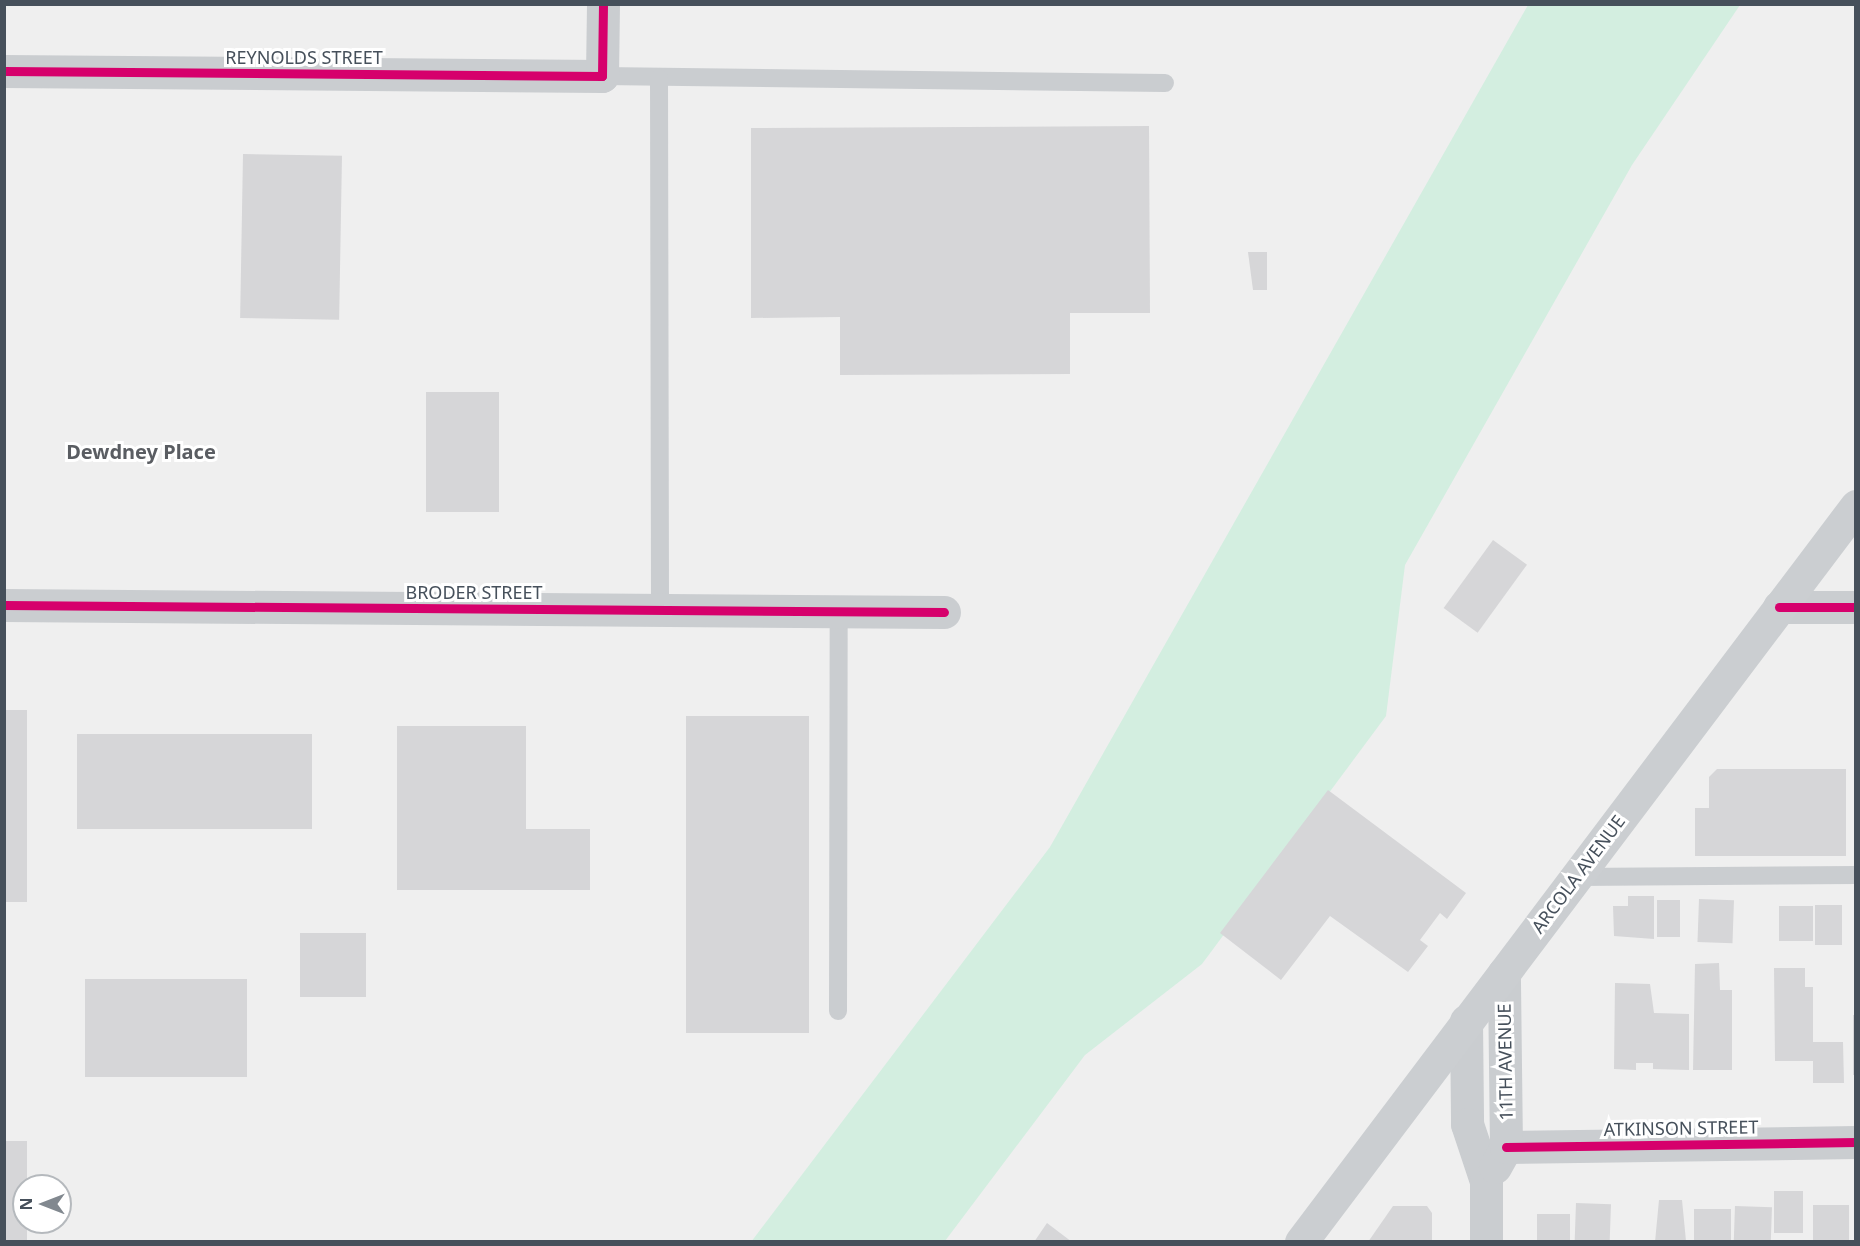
<!DOCTYPE html>
<style>
body{margin:0}
#map{position:relative;width:1860px;height:1246px;overflow:hidden;background:#efefef;font-family:"Noto Sans",sans-serif}
div>[style]{position:absolute}
.green>*{inset:0;background:#d3eee0}
.building>*{inset:0;background:#d6d6d8;transform-origin:0 0}
.service>*{height:18px;margin:-9px;padding:0 9px;transform-origin:9px;border-radius:9px;background:#cacdd0}
.minor>*{height:33px;margin:-16.5px;padding:0 16.5px;transform-origin:16.5px;border-radius:16.5px;background:#cacdd0}
.secondary>*{height:33px;margin:-16.5px;padding:0 16.5px;transform-origin:16.5px;border-radius:16.5px;background:#cbced1}
.cycleway>*{height:9px;margin:-4.5px;padding:0 4.5px;transform-origin:4.5px;border-radius:4.5px;background:#d6006c}
span{translate:-50% -50%;white-space:nowrap;text-align:center;line-height:1.15;-webkit-text-stroke:6px #fff;paint-order:stroke}
.street-label{font-size:18px;color:#46505b}
.neighbourhood-label{font-size:20px;color:#5a5d62;font-weight:700}
.frame{position:absolute;inset:0;border:6px solid #46505b;pointer-events:none}
.north{position:absolute;left:12px;top:1174px;width:60px;height:60px;box-sizing:border-box;background:#fff;border:2px solid #b5b9bd;border-radius:50%;rotate:270deg;font-size:16px;font-weight:700;line-height:24px;text-align:center;color:#46505b}
.north::after{content:'';display:block;margin:auto;width:21px;height:27px;background:#81888f;clip-path:polygon(50% 0,100% 100%,50% 72%,0 100%)}
</style>
<div id="map">
<div class="green">
<i style="clip-path:polygon(1528px 5px,1740px 5px,1632px 165px,1405px 565px,1386px 716px,1202px 964px,1085px 1055px,945px 1241px,751px 1242px,1050px 847px)"></i>
</div>
<div class="building">
<i style="clip-path:polygon(1149px 126px,1150px 313px,1070px 313px,1070px 374px,840px 375px,840px 317px,751px 318px,751px 128px)"></i>
<i style="left:243px;top:154px;width:99px;height:164px;rotate:1deg"></i>
<i style="clip-path:polygon(1248px 252px,1267px 252px,1267px 290px,1253px 290px)"></i>
<i style="left:426px;top:392px;width:73px;height:120px"></i>
<i style="left:1493px;top:540px;width:42px;height:84px;rotate:36deg"></i>
<i style="left:4px;top:710px;width:23px;height:192px"></i>
<i style="left:809px;top:716px;width:317px;height:123px;rotate:90deg"></i>
<i style="clip-path:polygon(397px 726px,526px 726px,526px 829px,590px 829px,590px 890px,397px 890px)"></i>
<i style="left:77px;top:734px;width:235px;height:95px"></i>
<i style="clip-path:polygon(1717px 769px,1846px 769px,1846px 856px,1695px 856px,1695px 808px,1709px 808px,1709px 777px)"></i>
<i style="clip-path:polygon(1328px 790px,1466px 893px,1447px 919px,1440px 913px,1420px 940px,1428px 946px,1408px 972px,1330px 916px,1281px 980px,1220px 933px)"></i>
<i style="clip-path:polygon(1628px 896px,1654px 896px,1654px 939px,1614px 936px,1613px 906px,1628px 906px)"></i>
<i style="left:1699px;top:899px;width:35px;height:43px;rotate:2deg"></i>
<i style="left:1657px;top:900px;width:23px;height:37px"></i>
<i style="left:1842px;top:905px;width:40px;height:27px;rotate:90deg"></i>
<i style="left:1779px;top:906px;width:34px;height:35px"></i>
<i style="left:300px;top:933px;width:66px;height:64px"></i>
<i style="clip-path:polygon(1719px 963px,1720px 990px,1732px 990px,1732px 1070px,1693px 1070px,1695px 964px)"></i>
<i style="clip-path:polygon(1774px 968px,1805px 968px,1805px 987px,1813px 987px,1813px 1042px,1843px 1042px,1844px 1083px,1813px 1083px,1813px 1061px,1775px 1061px)"></i>
<i style="left:85px;top:979px;width:162px;height:98px"></i>
<i style="clip-path:polygon(1615px 983px,1650px 984px,1654px 1013px,1689px 1014px,1689px 1070px,1653px 1069px,1653px 1063px,1636px 1063px,1636px 1070px,1614px 1069px)"></i>
<i style="left:1853px;top:1015px;width:3px;height:60px"></i>
<i style="left:4px;top:1141px;width:23px;height:101px"></i>
<i style="left:1774px;top:1191px;width:29px;height:42px"></i>
<i style="clip-path:polygon(1659px 1200px,1682px 1200px,1686px 1241px,1655px 1242px)"></i>
<i style="left:1576px;top:1203px;width:35px;height:39px;rotate:2deg"></i>
<i style="left:1813px;top:1205px;width:36px;height:37px"></i>
<i style="clip-path:polygon(1393px 1206px,1427px 1206px,1432px 1213px,1432px 1242px,1368px 1242px)"></i>
<i style="left:1735px;top:1206px;width:37px;height:36px;rotate:2deg"></i>
<i style="left:1694px;top:1209px;width:37px;height:33px"></i>
<i style="left:1537px;top:1214px;width:33px;height:28px"></i>
<i style="clip-path:polygon(1047px 1223px,1072px 1242px,1034px 1242px)"></i>
</div>
<div class="service">
<i style="left:602px;top:76px;width:563px;rotate:0.71deg"></i>
<i style="left:659px;top:78px;width:531px;rotate:89.89deg"></i>
<i style="left:1576px;top:877px;width:280px;rotate:-0.4deg"></i>
<i style="left:838px;top:1011px;width:400px;rotate:-89.9deg"></i>
</div>
<div class="minor">
<i style="left:4px;top:71px;width:598px;rotate:0.48deg"></i>
<i style="left:602px;top:76px;width:72px;rotate:-89.2deg"></i>
<i style="left:4px;top:605px;width:940px;rotate:0.43deg"></i>
<i style="left:1779px;top:607px;width:77px"></i>
<i style="left:1466px;top:1021px;width:103px;rotate:89.4deg"></i>
<i style="left:1467px;top:1124px;width:60px;rotate:71.6deg"></i>
<i style="left:1486px;top:1181px;width:61px;rotate:90deg"></i>
<i style="left:1506px;top:1147px;width:350px;rotate:-0.8deg"></i>
<i style="left:1495px;top:1167px;width:23px;rotate:-61deg"></i>
<i style="left:1506px;top:1147px;width:174px;rotate:-90.7deg"></i>
</div>
<div class="secondary">
<i style="left:1301px;top:1242px;width:922px;rotate:-52.98deg"></i>
</div>
<div class="cycleway">
<i style="left:4px;top:71px;width:598px;rotate:0.48deg"></i>
<i style="left:602px;top:76px;width:72px;rotate:-89.2deg"></i>
<i style="left:4px;top:605px;width:940px;rotate:0.43deg"></i>
<i style="left:1779px;top:607px;width:77px"></i>
<i style="left:1506px;top:1147px;width:350px;rotate:-0.8deg"></i>
</div>
<div class="street-label">
<span style="left:304px;top:57px">REYNOLDS STREET</span>
<span style="left:474px;top:592px">BRODER STREET</span>
<span style="left:1578px;top:874px;rotate:-53deg">ARCOLA AVENUE</span>
<span style="left:1505px;top:1062px;rotate:-91deg">11TH AVENUE</span>
<span style="left:1681px;top:1128px;rotate:-1deg">ATKINSON STREET</span>
</div>
<div class="neighbourhood-label">
<span style="left:141px;top:451px">Dewdney Place</span>
</div>
<div class="frame"></div>
<div class="north">N</div>
</div>
